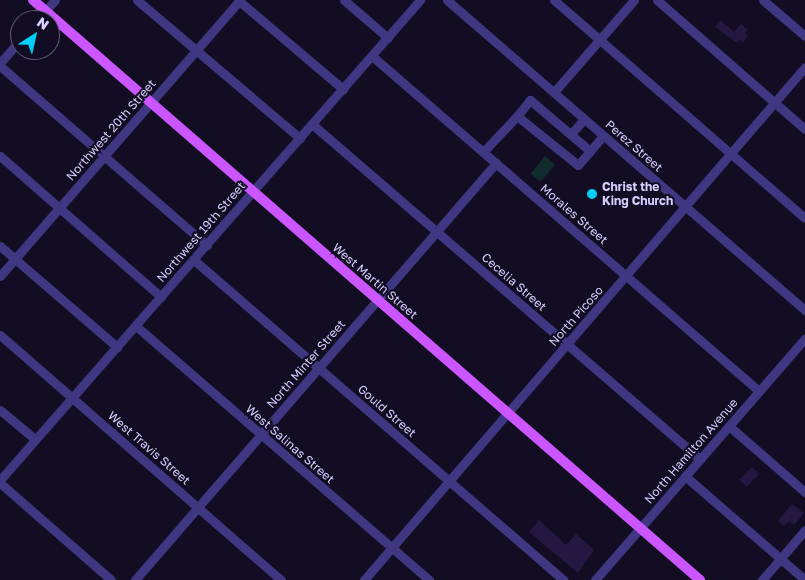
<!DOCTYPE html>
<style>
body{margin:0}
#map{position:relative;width:805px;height:580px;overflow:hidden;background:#120d22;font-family:"Golos Text",sans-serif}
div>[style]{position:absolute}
.green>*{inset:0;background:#102b2c;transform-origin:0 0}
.building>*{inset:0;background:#241843;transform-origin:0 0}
.minor>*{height:9px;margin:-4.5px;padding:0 4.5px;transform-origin:4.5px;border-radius:4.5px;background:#3f3782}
.major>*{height:10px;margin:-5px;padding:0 5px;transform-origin:5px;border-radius:5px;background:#cb55ff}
.dots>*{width:14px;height:14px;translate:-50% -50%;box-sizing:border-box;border:2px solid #120d22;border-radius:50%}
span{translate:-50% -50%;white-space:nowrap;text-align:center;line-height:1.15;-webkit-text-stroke:4px #120d22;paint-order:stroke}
.street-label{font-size:12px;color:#d7ceff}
.poi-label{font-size:12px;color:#d7ceff;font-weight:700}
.left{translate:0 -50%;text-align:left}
.north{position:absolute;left:10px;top:10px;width:50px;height:50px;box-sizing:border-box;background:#120d22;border:1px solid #615a7a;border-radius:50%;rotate:35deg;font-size:14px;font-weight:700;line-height:20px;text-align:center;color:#d7ceff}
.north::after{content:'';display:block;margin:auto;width:18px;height:22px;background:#00cef9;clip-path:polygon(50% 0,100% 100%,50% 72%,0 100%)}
</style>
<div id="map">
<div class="green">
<i style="left:545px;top:156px;width:13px;height:23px;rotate:39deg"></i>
</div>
<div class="building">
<i style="clip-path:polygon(720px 20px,734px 32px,741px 24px,748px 30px,745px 33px,748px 36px,743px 42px,739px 40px,737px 43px,715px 27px)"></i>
<i style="left:752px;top:467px;width:10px;height:18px;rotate:45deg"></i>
<i style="clip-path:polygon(792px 504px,804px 513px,794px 525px,789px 521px,784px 526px,778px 521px)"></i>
<i style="clip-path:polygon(539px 520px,566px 545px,576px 534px,594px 550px,578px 573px,529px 532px)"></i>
</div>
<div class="minor">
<i style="left:137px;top:0;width:214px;rotate:40.3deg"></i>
<i style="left:238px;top:0;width:138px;rotate:40.3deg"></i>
<i style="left:344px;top:0;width:58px;rotate:40.8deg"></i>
<i style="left:447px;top:0;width:474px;rotate:40.9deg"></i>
<i style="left:554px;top:0;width:332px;rotate:41deg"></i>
<i style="left:657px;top:0;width:196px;rotate:41.1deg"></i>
<i style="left:763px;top:0;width:55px;rotate:40.6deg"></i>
<i style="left:37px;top:20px;width:27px;rotate:-48deg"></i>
<i style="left:372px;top:56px;width:512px;rotate:40.88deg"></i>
<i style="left:0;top:63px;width:30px;rotate:-49deg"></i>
<i style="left:0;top:66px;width:274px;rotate:40.9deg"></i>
<i style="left:554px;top:92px;width:122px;rotate:-49deg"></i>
<i style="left:312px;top:124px;width:513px;rotate:40.81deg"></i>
<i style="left:571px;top:134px;width:20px;rotate:-49deg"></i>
<i style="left:590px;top:151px;width:79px;rotate:-139.6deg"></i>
<i style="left:530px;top:100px;width:21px;rotate:129deg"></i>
<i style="left:517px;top:116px;width:78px;rotate:38.8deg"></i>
<i style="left:578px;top:165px;width:18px;rotate:-49deg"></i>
<i style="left:590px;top:151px;width:20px;rotate:-49deg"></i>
<i style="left:483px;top:152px;width:50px;rotate:-46.6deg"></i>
<i style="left:0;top:156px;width:214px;rotate:41.2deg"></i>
<i style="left:0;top:246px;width:155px;rotate:40.8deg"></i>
<i style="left:194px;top:260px;width:489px;rotate:40.9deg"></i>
<i style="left:0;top:276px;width:366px;rotate:-49deg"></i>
<i style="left:136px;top:326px;width:388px;rotate:40.9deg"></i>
<i style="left:0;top:335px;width:373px;rotate:41.1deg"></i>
<i style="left:0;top:410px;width:45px;rotate:39.6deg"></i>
<i style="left:729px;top:426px;width:101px;rotate:41deg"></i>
<i style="left:685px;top:476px;width:159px;rotate:40.9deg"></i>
<i style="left:0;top:480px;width:638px;rotate:-48.81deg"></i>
<i style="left:0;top:483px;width:147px;rotate:41.1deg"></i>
<i style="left:135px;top:580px;width:552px;rotate:-49.12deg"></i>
<i style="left:364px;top:580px;width:676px;rotate:-49.32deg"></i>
<i style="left:595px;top:580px;width:320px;rotate:-49deg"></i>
<i style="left:762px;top:580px;width:66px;rotate:-49.3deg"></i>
</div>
<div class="major">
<i style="left:33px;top:0;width:884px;rotate:41.01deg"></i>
</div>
<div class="dots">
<i style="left:592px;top:194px;background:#00cef9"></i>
</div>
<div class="street-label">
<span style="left:111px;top:130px;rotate:-49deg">Northwest 20th Street</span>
<span style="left:634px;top:146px;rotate:41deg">Perez Street</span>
<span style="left:574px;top:214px;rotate:41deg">Morales Street</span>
<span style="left:201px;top:232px;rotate:-49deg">Northwest 19th Street</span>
<span style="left:375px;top:281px;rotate:41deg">West Martin Street</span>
<span style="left:514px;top:282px;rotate:41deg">Cecelia Street</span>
<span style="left:576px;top:316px;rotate:-49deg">North Picoso</span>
<span style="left:306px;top:364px;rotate:-49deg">North Minter Street</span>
<span style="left:387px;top:411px;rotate:41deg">Gould Street</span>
<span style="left:290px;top:444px;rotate:41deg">West Salinas Street</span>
<span style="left:149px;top:448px;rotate:41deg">West Travis Street</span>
<span style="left:691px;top:451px;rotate:-49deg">North Hamilton Avenue</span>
</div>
<div class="poi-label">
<span class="left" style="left:602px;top:194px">Christ the<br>King Church</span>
</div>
<div class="north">N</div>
</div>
